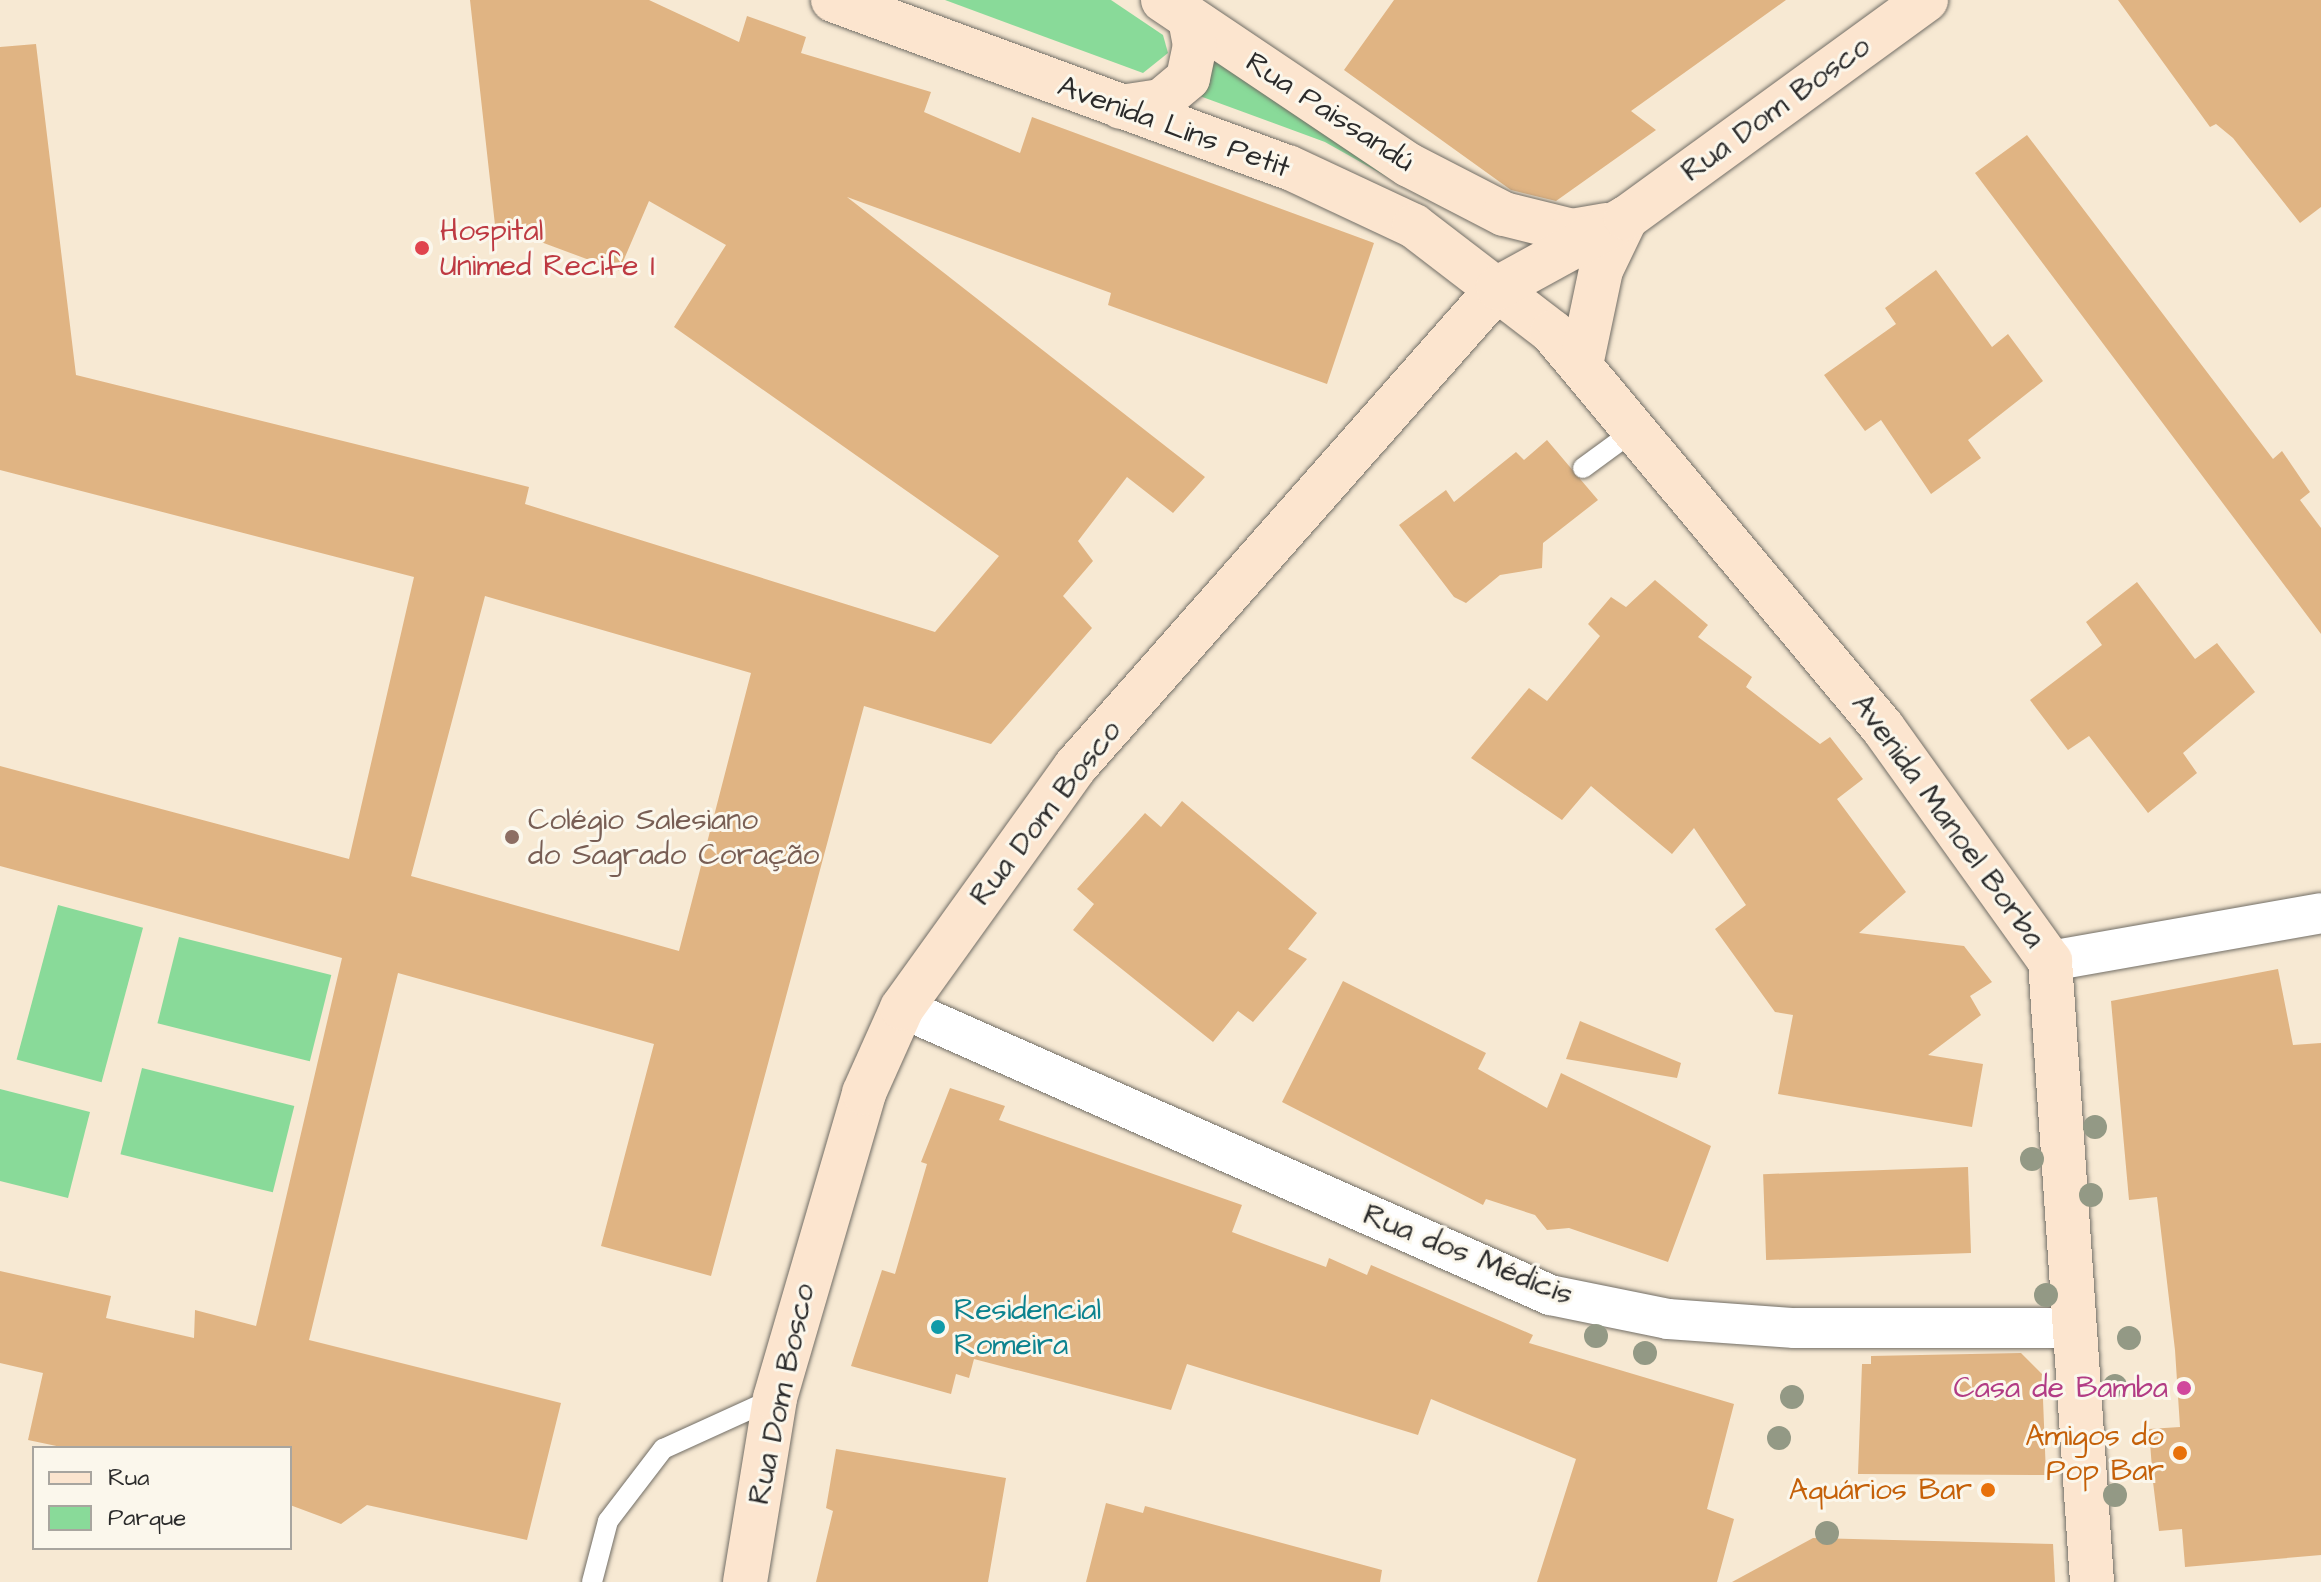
<!DOCTYPE html>
<meta charset="utf-8">
<style>
body{margin:0}
#map{position:relative;width:2321px;height:1582px;overflow:hidden;background:#f7e9d3;font-family:"Architects Daughter",sans-serif}
div>[style]{position:absolute}
.green>*{inset:0;background:#89da99;transform-origin:0 0}
.building>*{inset:0;background:#e0b483;transform-origin:0 0}
.roads{filter:drop-shadow(0 0 2px #726e66) drop-shadow(0 0 2px #726e66)}
.lane>*{height:20px;margin:-10px;padding:0 10px;transform-origin:10px;border-radius:10px;background:#fff}
.street>*{height:40px;margin:-20px;padding:0 20px;transform-origin:20px;border-radius:20px;background:#fff}
.secondary>*{height:44px;margin:-22px;padding:0 22px;transform-origin:22px;border-radius:22px;background:#fce5cf}
.trees>*{width:24px;height:24px;margin:-12px;border-radius:50%;background:#939985}
.dots>*{width:22px;height:22px;translate:-50% -50%;box-sizing:border-box;border:4px solid #fbf7ec;border-radius:50%}
span{translate:-50% -50%;white-space:nowrap;text-align:center;line-height:1.15;-webkit-text-stroke:6px #fbf7ec;paint-order:stroke}
.street-label{font-size:30px;color:#2b2b2b}
.health-label{font-size:30px;color:#be3a42}
.left{translate:0 -50%;text-align:left}
.education-label{font-size:30px;color:#785e54}
.culture-label{font-size:30px;color:#0d838f}
.hotel-label{font-size:30px;color:#b23c85}
.right{translate:-100% -50%;text-align:right}
.food-label{font-size:30px;color:#c56008}
.legend{position:absolute;left:32px;top:1446px;width:260px;height:104px;box-sizing:border-box;background:#fbf7ec;border:2px solid #a8a59f;margin:0;padding:10px 14px;list-style:none;font-size:24px;color:#2b2b2b}
.legend li{display:flex;align-items:center;gap:16px;height:40px}
.legend b{width:40px;border:2px solid #a8a59f}
</style>
<div id="map">
<div class="green">
<i style="clip-path:polygon(945px 0,1111px 0,1163px 35px,1168px 53px,1143px 73px)"></i>
<i style="clip-path:polygon(1217px 57px,1428px 197px,1428px 200px,1325px 142px,1197px 95px,1193px 86px)"></i>
<i style="left:58px;top:905px;width:88px;height:160px;rotate:15deg"></i>
<i style="left:179px;top:937px;width:157px;height:89px;rotate:14deg"></i>
<i style="left:142px;top:1068px;width:157px;height:89px;rotate:14deg"></i>
<i style="clip-path:polygon(0 1089px,90px 1112px,68px 1198px,0 1181px)"></i>
</div>
<div class="building">
<i style="clip-path:polygon(evenodd,470px 0,649px 0,739px 42px,747px 16px,806px 37px,801px 53px,931px 92px,924px 112px,1020px 153px,1032px 117px,1374px 243px,1327px 384px,1108px 305px,1111px 293px,847px 197px,1205px 477px,1173px 513px,1127px 477px,1078px 541px,1093px 561px,1063px 596px,1092px 628px,991px 744px,864px 706px,711px 1276px,601px 1246px,654px 1044px,398px 973px,309px 1340px,561px 1403px,527px 1540px,367px 1505px,341px 1524px,290px 1505px,290px 1448px,66px 1448px,28px 1440px,43px 1373px,0 1363px,0 1271px,111px 1296px,106px 1318px,194px 1338px,195px 1310px,256px 1326px,342px 958px,0 866px,0 766px,349px 859px,414px 577px,0 470px,0 47px,36px 44px,76px 375px,529px 487px,525px 504px,935px 632px,999px 556px,674px 327px,726px 245px,649px 201px,619px 271px,495px 225px,470px 0,485px 596px,751px 673px,679px 951px,411px 876px,485px 596px)"></i>
<i style="clip-path:polygon(1394px 0,1786px 0,1631px 111px,1656px 130px,1556px 201px,1511px 190px,1344px 70px)"></i>
<i style="clip-path:polygon(2118px 0,2321px 0,2321px 207px,2300px 223px,2233px 138px,2216px 124px,2210px 127px)"></i>
<i style="clip-path:polygon(2027px 135px,2273px 459px,2282px 451px,2310px 492px,2300px 500px,2321px 528px,2321px 634px,1975px 173px)"></i>
<i style="clip-path:polygon(1936px 270px,1992px 347px,2008px 334px,2043px 381px,1968px 440px,1981px 458px,1931px 494px,1881px 420px,1865px 431px,1824px 375px,1896px 324px,1885px 308px)"></i>
<i style="clip-path:polygon(1547px 440px,1598px 500px,1543px 543px,1542px 568px,1500px 575px,1466px 603px,1454px 597px,1399px 525px,1446px 490px,1454px 502px,1516px 452px,1524px 460px)"></i>
<i style="clip-path:polygon(1655px 580px,1708px 625px,1698px 637px,1752px 677px,1746px 687px,1820px 744px,1830px 737px,1863px 779px,1837px 799px,1906px 892px,1859px 933px,1964px 946px,1992px 982px,1970px 996px,1981px 1015px,1928px 1055px,1983px 1064px,1972px 1127px,1778px 1094px,1793px 1015px,1775px 1012px,1715px 929px,1746px 905px,1694px 828px,1672px 854px,1591px 786px,1562px 820px,1471px 758px,1529px 688px,1547px 701px,1600px 636px,1588px 624px,1611px 597px,1626px 607px)"></i>
<i style="clip-path:polygon(2137px 582px,2195px 659px,2217px 643px,2255px 692px,2183px 753px,2197px 773px,2148px 813px,2089px 736px,2068px 750px,2030px 700px,2102px 645px,2086px 622px)"></i>
<i style="clip-path:polygon(1182px 801px,1317px 913px,1288px 949px,1307px 959px,1253px 1022px,1238px 1011px,1213px 1042px,1073px 930px,1094px 904px,1077px 889px,1145px 813px,1161px 827px)"></i>
<i style="clip-path:polygon(2278px 969px,2293px 1045px,2321px 1043px,2321px 1555px,2185px 1567px,2182px 1529px,2159px 1531px,2153px 1482px,2149px 1429px,2180px 1427px,2175px 1350px,2157px 1197px,2129px 1200px,2111px 1001px)"></i>
<i style="clip-path:polygon(1343px 981px,1486px 1053px,1478px 1069px,1547px 1108px,1561px 1073px,1711px 1146px,1668px 1262px,1569px 1228px,1547px 1230px,1535px 1215px,1486px 1199px,1483px 1205px,1282px 1102px)"></i>
<i style="clip-path:polygon(1580px 1021px,1681px 1063px,1677px 1078px,1566px 1059px)"></i>
<i style="clip-path:polygon(950px 1088px,1005px 1106px,999px 1120px,1242px 1205px,1232px 1232px,1326px 1267px,1329px 1258px,1367px 1275px,1371px 1265px,1533px 1335px,1529px 1343px,1734px 1404px,1707px 1509px,1734px 1519px,1717px 1582px,1537px 1582px,1576px 1459px,1431px 1399px,1418px 1435px,1187px 1364px,1171px 1410px,974px 1359px,969px 1378px,956px 1374px,951px 1394px,851px 1366px,882px 1270px,895px 1274px,927px 1164px,921px 1162px)"></i>
<i style="left:1968px;top:1167px;width:86px;height:205px;rotate:88deg"></i>
<i style="clip-path:polygon(2021px 1353px,2042px 1374px,2046px 1475px,1858px 1474px,1862px 1364px,1871px 1364px,1871px 1356px)"></i>
<i style="clip-path:polygon(836px 1449px,1006px 1478px,988px 1582px,816px 1582px,833px 1511px,826px 1508px)"></i>
<i style="clip-path:polygon(1106px 1503px,1143px 1513px,1145px 1506px,1382px 1570px,1380px 1582px,1086px 1582px)"></i>
<i style="clip-path:polygon(1813px 1538px,2053px 1544px,2055px 1582px,1732px 1582px)"></i>
</div>
<div class="roads">
<div class="lane">
<i style="left:1583px;top:468px;width:64px;rotate:-36.2deg"></i>
<i style="left:592px;top:1582px;width:63px;rotate:-75.3deg"></i>
<i style="left:608px;top:1521px;width:91px;rotate:-52.6deg"></i>
<i style="left:663px;top:1449px;width:123px;rotate:-24.5deg"></i>
</div>
<div class="street">
<i style="left:2050px;top:961px;width:275px;rotate:-10deg"></i>
<i style="left:902px;top:1008px;width:709px;rotate:23.89deg"></i>
<i style="left:1550px;top:1295px;width:120px;rotate:11.5deg"></i>
<i style="left:1668px;top:1319px;width:127px;rotate:4.1deg"></i>
<i style="left:1795px;top:1328px;width:279px"></i>
</div>
<div class="secondary">
<i style="left:833px;top:0;width:485px;rotate:20.2deg"></i>
<i style="left:1288px;top:167px;width:139px;rotate:25.1deg"></i>
<i style="left:1414px;top:226px;width:174px;rotate:37.5deg"></i>
<i style="left:1552px;top:332px;width:516px;rotate:50.11deg"></i>
<i style="left:1883px;top:728px;width:287px;rotate:54.4deg"></i>
<i style="left:2050px;top:961px;width:622px;rotate:86.13deg"></i>
<i style="left:1163px;top:0;width:296px;rotate:33.9deg"></i>
<i style="left:1409px;top:165px;width:107px;rotate:27.3deg"></i>
<i style="left:1504px;top:214px;width:70px;rotate:14deg"></i>
<i style="left:1572px;top:231px;width:34px;rotate:-10deg"></i>
<i style="left:1121px;top:107px;width:40px;rotate:-8.5deg"></i>
<i style="left:1161px;top:101px;width:35px;rotate:-40deg"></i>
<i style="left:1188px;top:78px;width:34px;rotate:-78deg"></i>
<i style="left:1195px;top:45px;width:26px;rotate:-101deg"></i>
<i style="left:1581px;top:365px;width:97px;rotate:-78.1deg"></i>
<i style="left:1601px;top:270px;width:58px;rotate:-64.3deg"></i>
<i style="left:745px;top:1582px;width:186px;rotate:-80.7deg"></i>
<i style="left:775px;top:1398px;width:318px;rotate:-73.7deg"></i>
<i style="left:864px;top:1093px;width:93px;rotate:-65.9deg"></i>
<i style="left:902px;top:1008px;width:297px;rotate:-54.3deg"></i>
<i style="left:1075px;top:767px;width:639px;rotate:-48.55deg"></i>
<i style="left:1498px;top:288px;width:146px;rotate:-28.7deg"></i>
<i style="left:1626px;top:218px;width:371px;rotate:-36deg"></i>
</div>
</div>
<div class="trees">
<i style="left:2095px;top:1127px"></i>
<i style="left:2032px;top:1159px"></i>
<i style="left:2091px;top:1195px"></i>
<i style="left:2046px;top:1295px"></i>
<i style="left:1596px;top:1336px"></i>
<i style="left:2129px;top:1338px"></i>
<i style="left:1645px;top:1353px"></i>
<i style="left:2115px;top:1386px"></i>
<i style="left:1792px;top:1397px"></i>
<i style="left:1779px;top:1438px"></i>
<i style="left:2115px;top:1495px"></i>
<i style="left:1827px;top:1533px"></i>
</div>
<div class="dots">
<i style="left:422px;top:248px;background:#e0444e"></i>
<i style="left:512px;top:837px;background:#8d6e63"></i>
<i style="left:938px;top:1327px;background:#0f9aa8"></i>
<i style="left:2184px;top:1388px;background:#d1479c"></i>
<i style="left:2180px;top:1453px;background:#e8710a"></i>
<i style="left:1988px;top:1490px;background:#e8710a"></i>
</div>
<div class="street-label">
<span style="left:1776px;top:109px;rotate:-36deg">Rua Dom Bosco</span>
<span style="left:1330px;top:112px;rotate:33deg">Rua Paissandú</span>
<span style="left:1174px;top:127px;rotate:20deg">Avenida Lins Petit</span>
<span style="left:1046px;top:813px;rotate:-52deg">Rua Dom Bosco</span>
<span style="left:1948px;top:821px;rotate:54deg">Avenida Manoel Borba</span>
<span style="left:1468px;top:1255px;rotate:22deg">Rua dos Médicis</span>
<span style="left:782px;top:1394px;rotate:-78deg">Rua Dom Bosco</span>
</div>
<div class="health-label">
<span class="left" style="left:440px;top:248px">Hospital<br>Unimed Recife I</span>
</div>
<div class="education-label">
<span class="left" style="left:528px;top:837px">Colégio Salesiano<br>do Sagrado Coração</span>
</div>
<div class="culture-label">
<span class="left" style="left:954px;top:1327px">Residencial<br>Romeira</span>
</div>
<div class="hotel-label">
<span class="right" style="left:2168px;top:1388px">Casa de Bamba</span>
</div>
<div class="food-label">
<span class="right" style="left:2164px;top:1453px">Amigos do<br>Pop Bar</span>
<span class="right" style="left:1972px;top:1490px">Aquários Bar</span>
</div>
<ul class="legend">
<li><b style="height:10px;background:#fce5cf"></b>Rua</li>
<li><b style="height:22px;background:#89da99"></b>Parque</li>
</ul>
</div>
